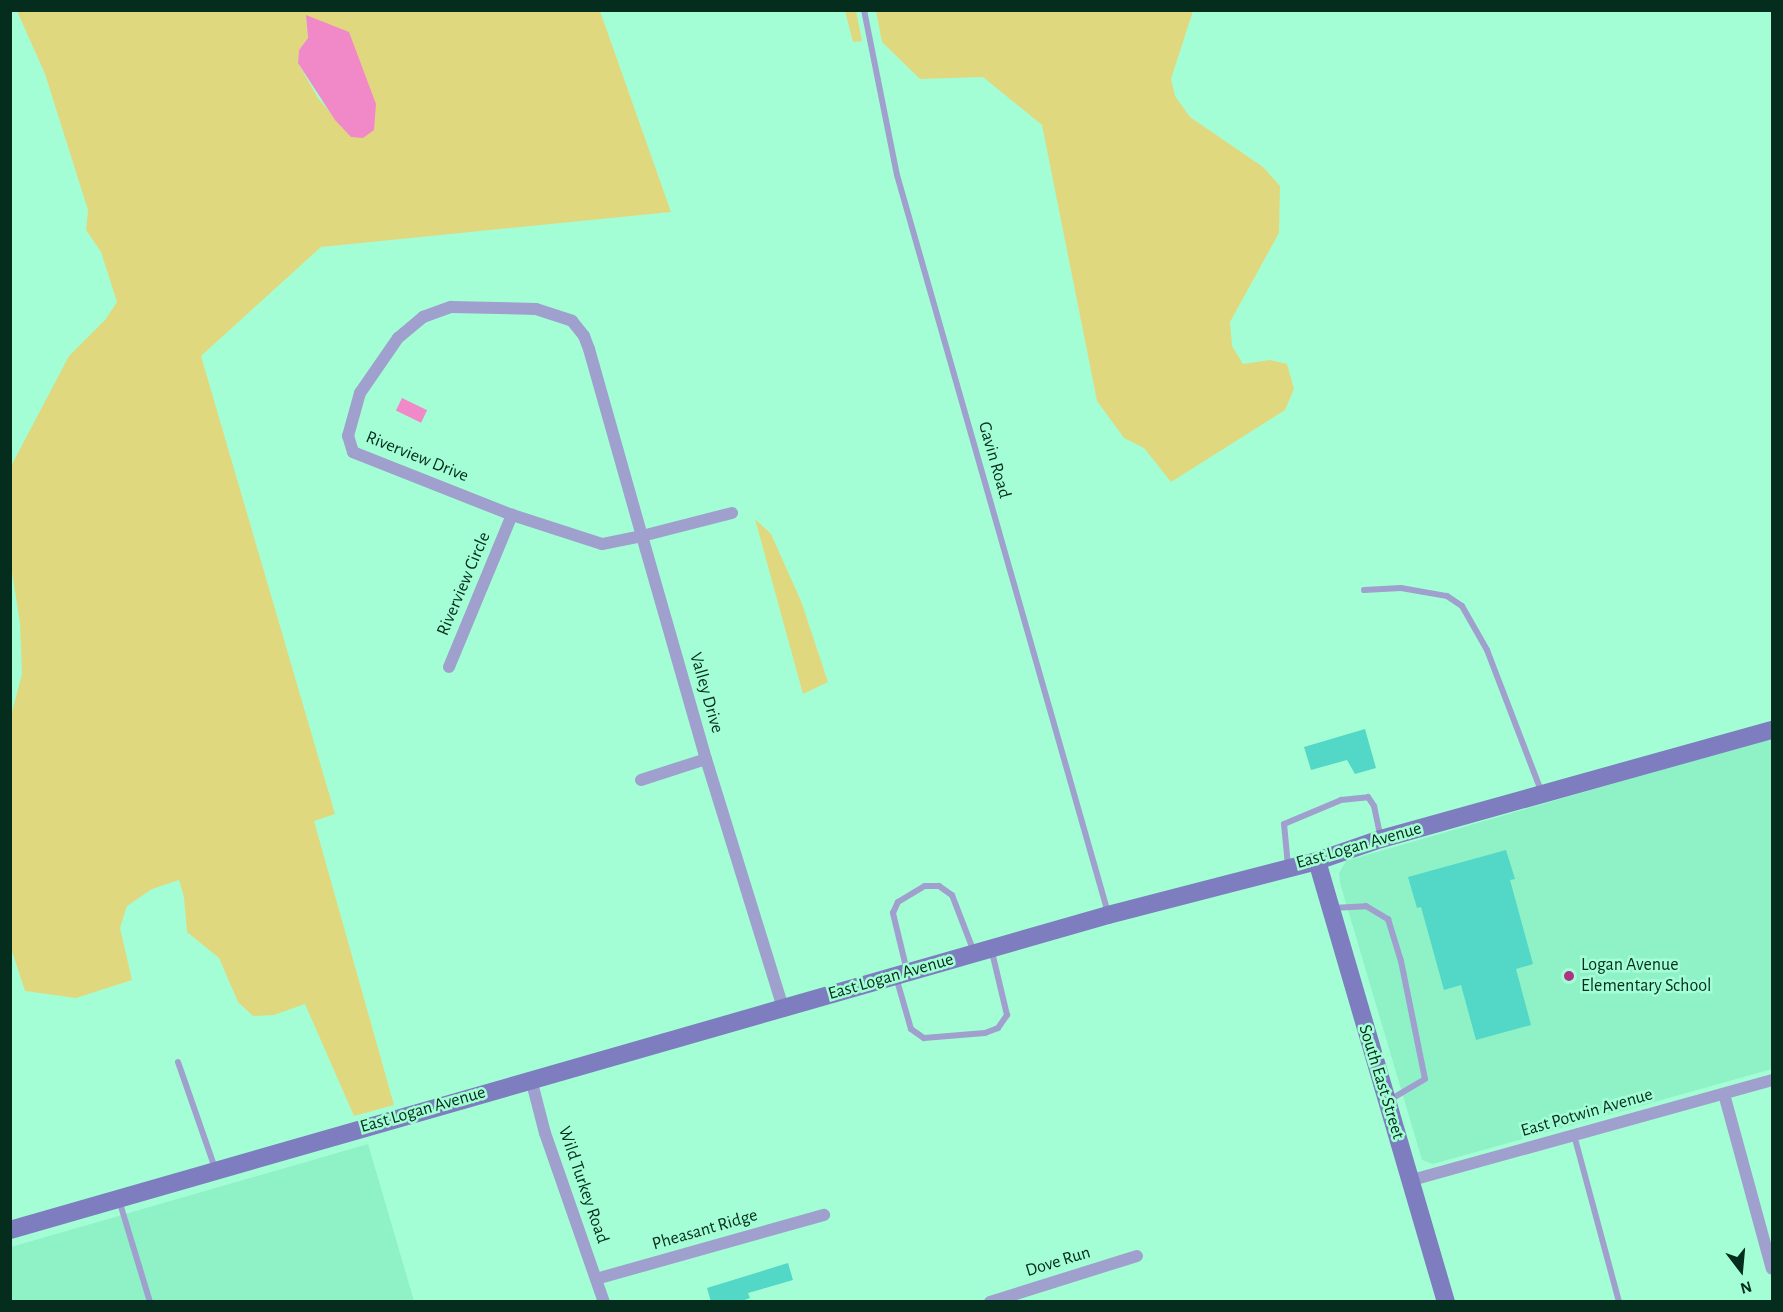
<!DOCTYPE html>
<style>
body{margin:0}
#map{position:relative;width:1783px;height:1312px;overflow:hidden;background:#a4fed5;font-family:"Alegreya Sans",sans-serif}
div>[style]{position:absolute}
.built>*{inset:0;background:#8ff1c6}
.green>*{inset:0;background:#e0d87f}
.water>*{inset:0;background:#f189c9;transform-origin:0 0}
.building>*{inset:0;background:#53d7c7}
.lane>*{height:6px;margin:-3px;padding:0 3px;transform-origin:3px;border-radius:3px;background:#a0a0ce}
.street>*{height:12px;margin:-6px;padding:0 6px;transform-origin:6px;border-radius:6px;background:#a0a0ce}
.secondary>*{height:18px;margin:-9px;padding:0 9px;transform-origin:9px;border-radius:9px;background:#7e7dbf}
.dots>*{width:16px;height:16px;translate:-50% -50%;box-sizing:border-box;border:3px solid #a4fed5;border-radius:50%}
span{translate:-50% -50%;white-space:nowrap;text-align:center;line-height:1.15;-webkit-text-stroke:5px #a4fed5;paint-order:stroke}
.street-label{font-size:18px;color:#042d1e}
.poi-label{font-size:18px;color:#042d1e}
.left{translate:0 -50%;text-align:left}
.frame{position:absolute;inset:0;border:12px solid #042d1e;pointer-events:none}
.north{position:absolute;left:1711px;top:1240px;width:60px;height:60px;-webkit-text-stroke:4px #a4fed5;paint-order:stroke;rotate:164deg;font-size:16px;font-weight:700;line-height:24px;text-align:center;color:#042d1e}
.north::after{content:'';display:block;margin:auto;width:21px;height:27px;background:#042d1e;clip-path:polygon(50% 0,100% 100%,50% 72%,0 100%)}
</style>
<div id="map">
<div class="built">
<i style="clip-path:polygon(1772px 738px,1772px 1069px,1433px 1164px,1422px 1160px,1340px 883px,1339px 873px,1346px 861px)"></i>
<i style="clip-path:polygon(368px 1144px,414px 1301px,11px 1302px,11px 1247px)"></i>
</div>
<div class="green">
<i style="clip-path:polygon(evenodd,17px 11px,600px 11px,671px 212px,321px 247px,201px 356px,335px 814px,314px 821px,394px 1105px,354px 1116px,305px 1004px,274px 1015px,253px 1016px,238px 1002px,219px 958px,187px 932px,184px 897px,179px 880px,152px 889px,127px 906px,120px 928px,132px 980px,76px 998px,25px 991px,10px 945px,11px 716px,22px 674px,20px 623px,11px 566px,10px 468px,69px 356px,105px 320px,117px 302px,101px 252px,86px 230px,88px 210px,45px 74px,17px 11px,306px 16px,351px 137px,318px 98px,298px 63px,299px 50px,308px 38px,306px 16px)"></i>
<i style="clip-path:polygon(845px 11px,856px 11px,862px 41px,853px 42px)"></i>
<i style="clip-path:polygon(876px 11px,1193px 11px,1171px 79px,1175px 96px,1190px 117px,1263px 167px,1280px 186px,1279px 233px,1230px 322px,1232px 346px,1243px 364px,1270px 360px,1287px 364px,1294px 389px,1285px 410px,1171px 482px,1144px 448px,1124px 438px,1097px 401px,1042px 125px,983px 77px,920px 79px,882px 42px)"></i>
<i style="clip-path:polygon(755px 519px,771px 534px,801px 601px,828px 682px,803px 694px)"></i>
</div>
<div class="water">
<i style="clip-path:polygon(306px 15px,349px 32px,376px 104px,374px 130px,363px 138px,351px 137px,335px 120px,298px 63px,299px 50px,308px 38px)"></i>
<i style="left:402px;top:398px;width:28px;height:14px;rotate:26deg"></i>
</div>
<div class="building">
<i style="clip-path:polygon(1365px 729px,1376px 768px,1355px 774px,1347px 760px,1311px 770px,1304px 747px)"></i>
<i style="clip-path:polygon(1506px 850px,1515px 879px,1510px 880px,1533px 964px,1516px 969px,1531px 1025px,1476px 1040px,1461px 985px,1444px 990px,1421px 907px,1417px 908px,1408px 877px)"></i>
<i style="clip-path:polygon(788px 1263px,793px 1280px,748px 1293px,750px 1298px,739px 1302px,711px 1302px,707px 1288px)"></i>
</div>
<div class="lane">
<i style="left:864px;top:10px;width:168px;rotate:78.7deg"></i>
<i style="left:897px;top:175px;width:768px;rotate:74.04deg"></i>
<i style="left:1364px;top:590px;width:37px;rotate:-3deg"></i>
<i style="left:1401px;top:588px;width:47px;rotate:9.9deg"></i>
<i style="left:1447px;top:596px;width:18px;rotate:34deg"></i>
<i style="left:1462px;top:606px;width:51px;rotate:60.4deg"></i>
<i style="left:1487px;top:650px;width:153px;rotate:69deg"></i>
<i style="left:1288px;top:866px;width:42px;rotate:-95.4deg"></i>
<i style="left:1284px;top:824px;width:62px;rotate:-22.8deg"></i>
<i style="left:1341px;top:800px;width:27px;rotate:-6deg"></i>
<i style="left:1368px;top:797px;width:11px;rotate:56deg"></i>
<i style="left:1374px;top:806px;width:33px;rotate:78deg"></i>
<i style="left:1332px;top:908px;width:34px;rotate:-3deg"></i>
<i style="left:1366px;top:906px;width:26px;rotate:31deg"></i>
<i style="left:1388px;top:919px;width:44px;rotate:72.8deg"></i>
<i style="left:1401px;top:961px;width:120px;rotate:78.5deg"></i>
<i style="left:1425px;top:1079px;width:43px;rotate:149.3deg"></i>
<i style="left:907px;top:971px;width:60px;rotate:-103.6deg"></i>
<i style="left:893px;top:913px;width:12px;rotate:-66deg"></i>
<i style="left:898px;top:902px;width:31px;rotate:-31deg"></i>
<i style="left:925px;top:886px;width:14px"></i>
<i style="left:939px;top:886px;width:16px;rotate:35deg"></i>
<i style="left:952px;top:895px;width:61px;rotate:68.9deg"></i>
<i style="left:896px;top:977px;width:54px;rotate:73.9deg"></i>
<i style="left:911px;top:1029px;width:16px;rotate:35deg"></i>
<i style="left:924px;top:1038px;width:61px;rotate:-4.7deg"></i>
<i style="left:985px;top:1033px;width:14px;rotate:-21deg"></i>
<i style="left:998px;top:1028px;width:16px;rotate:-55deg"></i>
<i style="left:1007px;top:1015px;width:65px;rotate:-103.4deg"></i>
<i style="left:178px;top:1062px;width:112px;rotate:70.8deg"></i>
<i style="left:1574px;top:1135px;width:173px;rotate:74.9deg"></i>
<i style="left:119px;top:1200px;width:107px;rotate:73.1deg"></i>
</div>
<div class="street">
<i style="left:732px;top:513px;width:93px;rotate:165.7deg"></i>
<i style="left:642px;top:536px;width:41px;rotate:168.7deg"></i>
<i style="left:602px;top:544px;width:95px;rotate:-162.1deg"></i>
<i style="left:512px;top:515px;width:171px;rotate:-158.4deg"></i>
<i style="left:353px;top:452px;width:17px;rotate:-107deg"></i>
<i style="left:348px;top:436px;width:45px;rotate:-74.4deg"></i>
<i style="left:360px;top:393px;width:67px;rotate:-55.4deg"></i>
<i style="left:398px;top:338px;width:33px;rotate:-40deg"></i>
<i style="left:423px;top:317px;width:30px;rotate:-20deg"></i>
<i style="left:451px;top:307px;width:85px;rotate:1.3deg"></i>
<i style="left:536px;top:309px;width:38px;rotate:18deg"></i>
<i style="left:572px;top:321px;width:19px;rotate:51deg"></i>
<i style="left:584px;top:336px;width:14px;rotate:69deg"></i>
<i style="left:589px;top:349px;width:194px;rotate:74.2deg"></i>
<i style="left:642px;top:536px;width:232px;rotate:74deg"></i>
<i style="left:706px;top:759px;width:260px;rotate:72.8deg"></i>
<i style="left:449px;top:667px;width:165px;rotate:-67.5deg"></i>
<i style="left:641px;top:780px;width:68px;rotate:-17.9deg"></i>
<i style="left:531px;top:1079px;width:56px;rotate:75.5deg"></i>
<i style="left:545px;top:1133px;width:179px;rotate:70.8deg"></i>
<i style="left:1724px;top:1094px;width:181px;rotate:74.7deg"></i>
<i style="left:1412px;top:1180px;width:374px;rotate:-15.5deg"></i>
<i style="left:596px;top:1279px;width:237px;rotate:-15.7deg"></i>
<i style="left:990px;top:1302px;width:154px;rotate:-17.4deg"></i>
</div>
<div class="secondary">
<i style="left:1317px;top:861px;width:459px;rotate:73.7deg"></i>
<i style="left:10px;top:1230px;width:1142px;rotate:-16.01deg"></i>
<i style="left:1108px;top:915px;width:216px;rotate:-14.5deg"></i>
<i style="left:1317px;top:861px;width:68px;rotate:-19deg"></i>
<i style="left:1381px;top:839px;width:406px;rotate:-15.6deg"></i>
</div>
<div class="dots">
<i style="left:1569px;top:976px;background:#af3486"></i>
</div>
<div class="street-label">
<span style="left:417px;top:457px;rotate:22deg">Riverview Drive</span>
<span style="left:994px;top:460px;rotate:74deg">Gavin Road</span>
<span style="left:464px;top:584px;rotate:-67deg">Riverview Circle</span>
<span style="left:706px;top:693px;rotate:74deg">Valley Drive</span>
<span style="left:1359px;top:846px;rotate:-16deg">East Logan Avenue</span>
<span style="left:891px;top:977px;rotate:-16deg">East Logan Avenue</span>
<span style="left:1381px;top:1082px;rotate:73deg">South East Street</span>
<span style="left:423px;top:1110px;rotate:-16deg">East Logan Avenue</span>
<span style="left:1587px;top:1113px;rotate:-16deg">East Potwin Avenue</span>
<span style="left:583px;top:1185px;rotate:71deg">Wild Turkey Road</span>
<span style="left:705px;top:1230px;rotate:-16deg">Pheasant Ridge</span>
<span style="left:1058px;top:1262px;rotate:-17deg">Dove Run</span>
</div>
<div class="poi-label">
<span class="left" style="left:1581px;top:976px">Logan Avenue<br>Elementary School</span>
</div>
<div class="frame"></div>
<div class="north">N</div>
</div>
